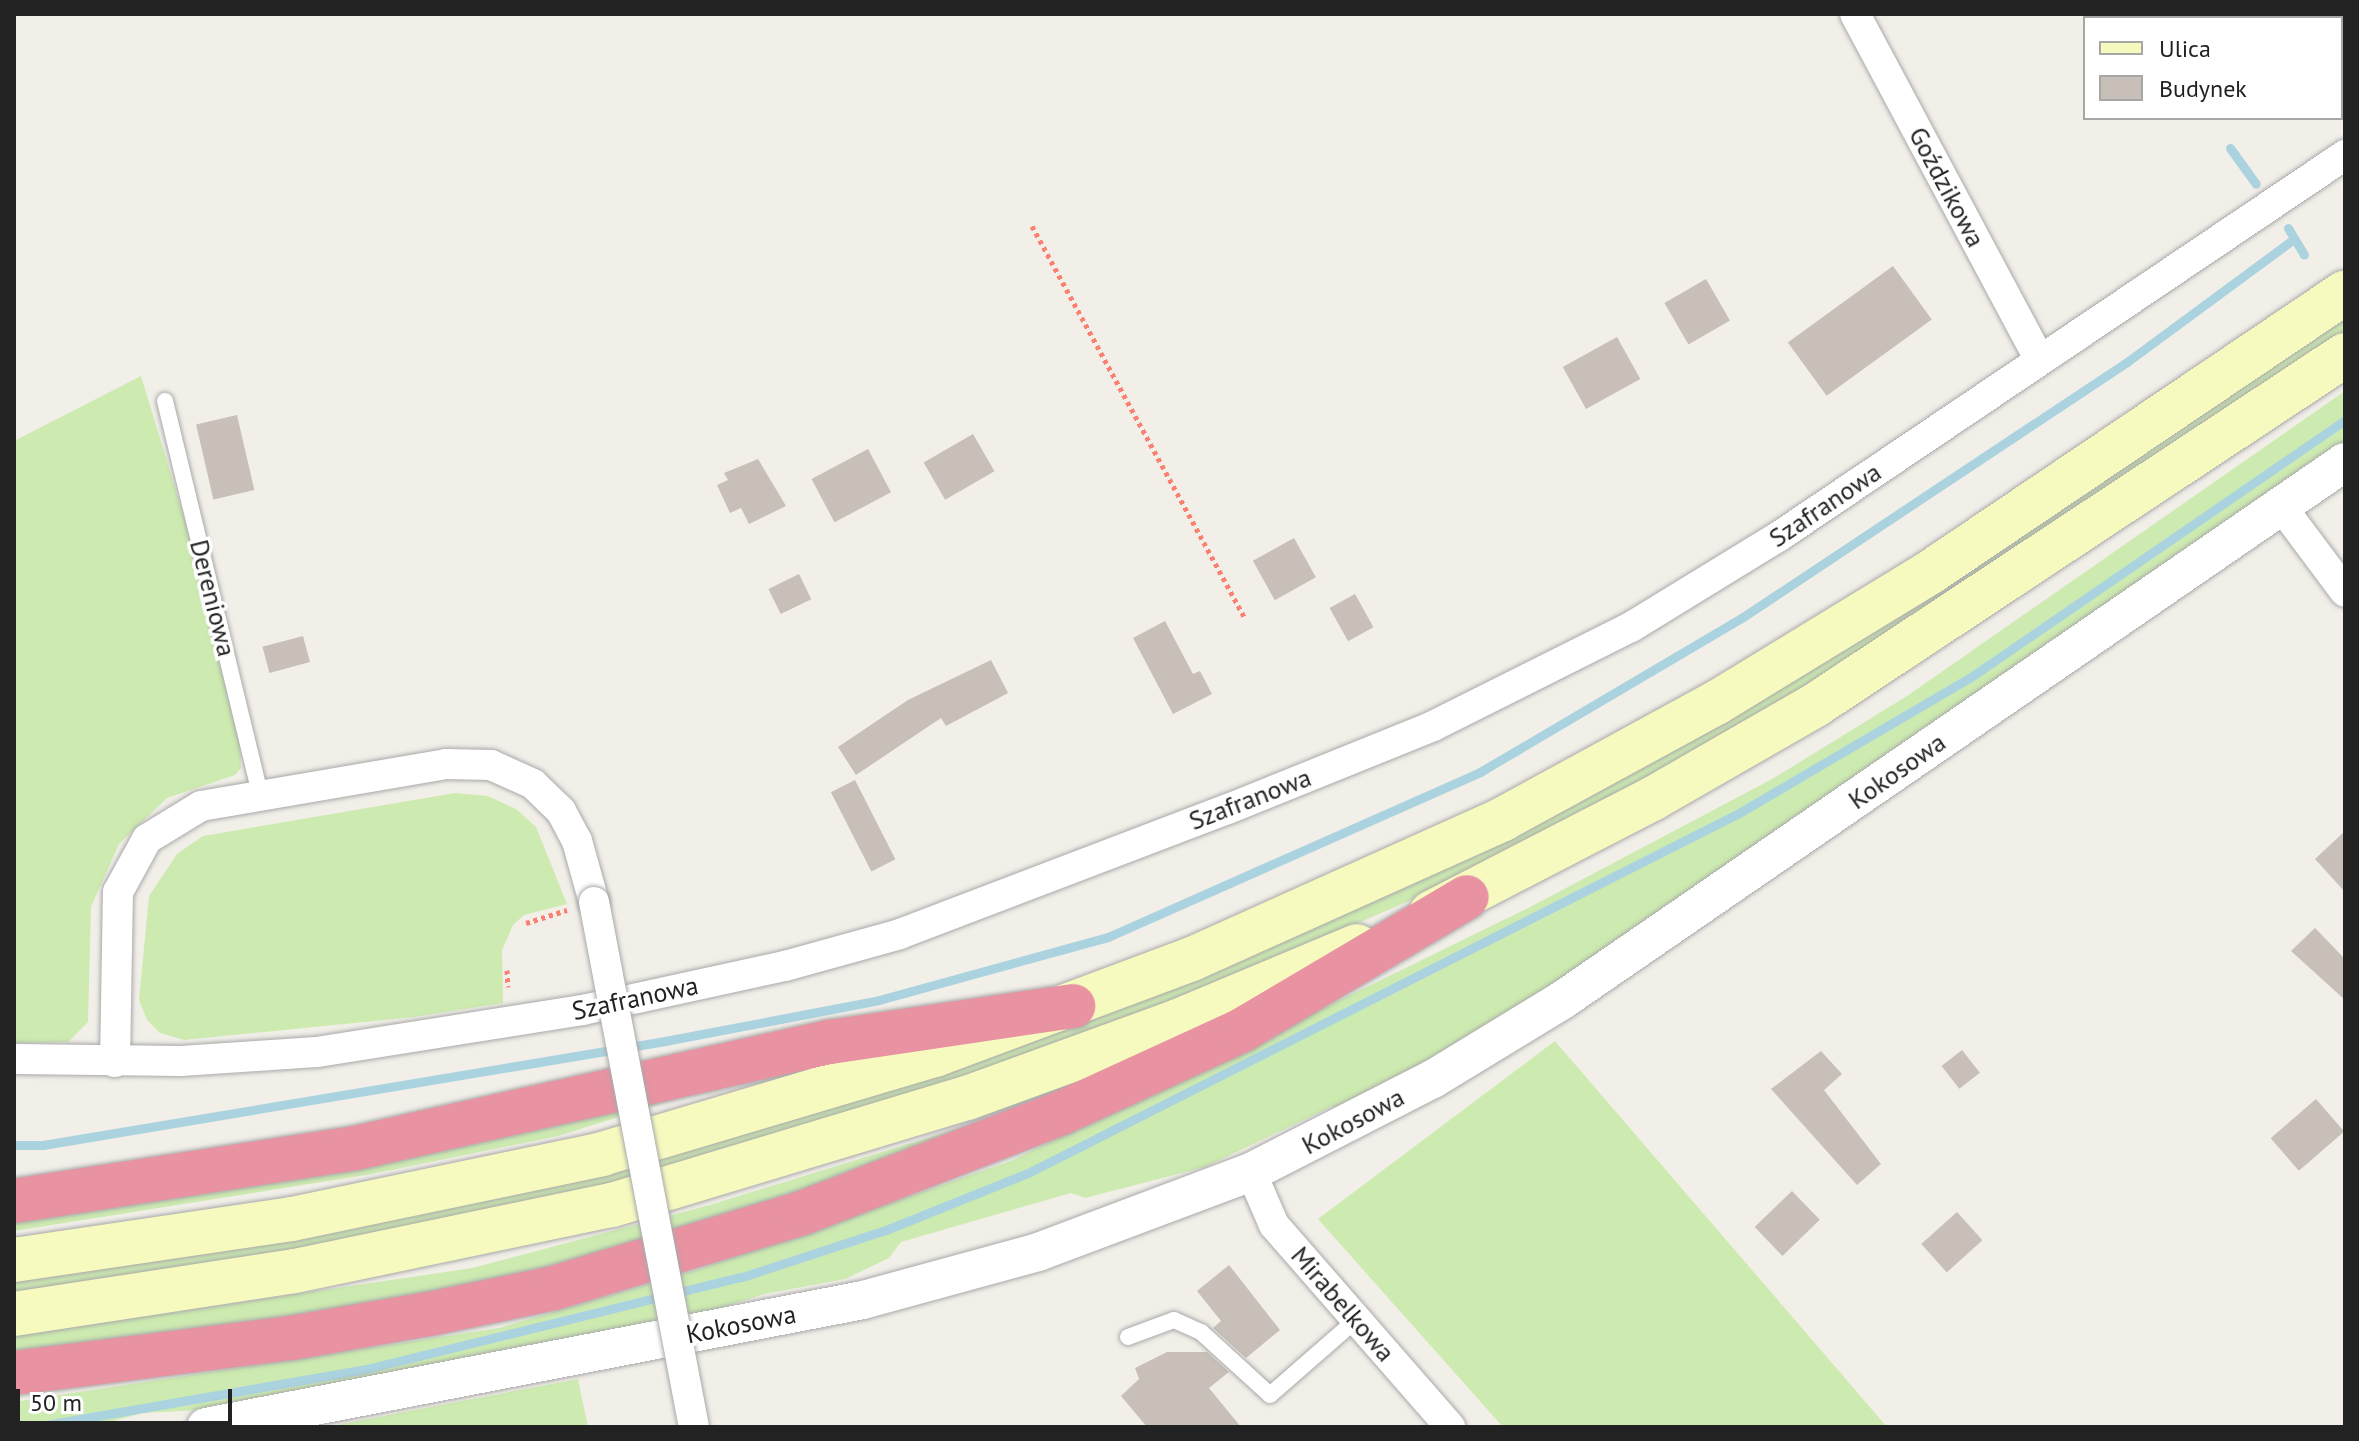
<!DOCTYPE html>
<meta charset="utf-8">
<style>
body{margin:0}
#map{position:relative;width:2359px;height:1441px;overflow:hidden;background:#f2efe9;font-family:"PT Sans",sans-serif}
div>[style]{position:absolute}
.grass>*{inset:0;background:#cdebb0}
.stream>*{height:9px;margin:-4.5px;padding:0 4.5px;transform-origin:4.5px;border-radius:4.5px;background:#aad3df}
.building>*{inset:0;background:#c7bfb8;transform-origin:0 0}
.path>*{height:5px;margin-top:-2.5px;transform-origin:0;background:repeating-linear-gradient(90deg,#fa8072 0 4px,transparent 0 8px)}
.roads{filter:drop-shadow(0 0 2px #a9a9a9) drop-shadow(0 0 2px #a9a9a9)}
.service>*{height:16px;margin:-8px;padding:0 8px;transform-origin:8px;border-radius:8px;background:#fff}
.minor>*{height:30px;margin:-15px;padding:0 15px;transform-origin:15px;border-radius:15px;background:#fff}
.tertiary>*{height:38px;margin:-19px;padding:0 19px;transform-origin:19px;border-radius:19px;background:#fff}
.secondary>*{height:44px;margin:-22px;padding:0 22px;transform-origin:22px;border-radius:22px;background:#f7fabf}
.motorway>*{height:44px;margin:-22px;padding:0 22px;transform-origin:22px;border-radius:22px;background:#e892a2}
.bridges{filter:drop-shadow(0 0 2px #a9a9a9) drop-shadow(0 0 2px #a9a9a9)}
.minor-bridge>*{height:30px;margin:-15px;padding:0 15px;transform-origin:15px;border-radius:15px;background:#fff}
span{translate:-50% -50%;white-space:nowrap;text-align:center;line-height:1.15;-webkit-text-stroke:7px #fff;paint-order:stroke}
.street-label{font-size:26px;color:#222}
.frame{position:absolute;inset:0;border:16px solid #222;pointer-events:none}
.legend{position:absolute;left:2083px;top:16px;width:260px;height:104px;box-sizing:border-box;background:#fff;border:2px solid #a7a7a7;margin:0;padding:10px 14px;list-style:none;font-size:24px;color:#222}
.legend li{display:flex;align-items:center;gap:16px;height:40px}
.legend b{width:40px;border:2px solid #a7a7a7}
.scale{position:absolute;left:16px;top:1389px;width:216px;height:36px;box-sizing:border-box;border:4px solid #222;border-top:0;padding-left:10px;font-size:24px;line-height:28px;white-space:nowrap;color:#222;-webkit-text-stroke:6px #fff;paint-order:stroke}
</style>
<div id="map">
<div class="grass">
<i style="clip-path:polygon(2345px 311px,2345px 334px,1890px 637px,1713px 744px,1446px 885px,1247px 971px,1066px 1044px,880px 1110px,581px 1192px,364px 1242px,14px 1294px,14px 1279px,337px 1227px,1235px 959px)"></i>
<i style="clip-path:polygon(141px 376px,256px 753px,240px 746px,241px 768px,235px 775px,167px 798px,119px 844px,91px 907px,88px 1022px,68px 1042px,14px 1043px,14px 441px)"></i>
<i style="clip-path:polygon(2345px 391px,2345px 443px,1545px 990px,1337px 1115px,1333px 1106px,1205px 1167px,1085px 1198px,1071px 1193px,901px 1242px,889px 1258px,845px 1279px,764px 1294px,712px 1311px,219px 1409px,143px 1413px,90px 1427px,14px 1427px,14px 1402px,499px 1328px,700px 1269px,1011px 1161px,1530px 907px,1774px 778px,1907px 696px)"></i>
<i style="clip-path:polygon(455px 793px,488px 796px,516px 809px,536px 827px,567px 904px,524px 915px,513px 925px,502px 950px,503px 1003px,415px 1017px,184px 1040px,160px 1033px,147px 1020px,139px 1000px,149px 896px,177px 854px,203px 836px)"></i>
<i style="clip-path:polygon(1555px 1041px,1887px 1427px,1503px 1427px,1318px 1219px)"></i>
<i style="clip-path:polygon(679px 1098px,558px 1136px,372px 1174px,14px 1231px,14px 1215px)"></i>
<i style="clip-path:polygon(1028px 1107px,914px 1160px,484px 1286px,14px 1361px,14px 1336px,472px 1268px,710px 1205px)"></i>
<i style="clip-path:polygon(578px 1379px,588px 1427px,329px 1427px,347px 1423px)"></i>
</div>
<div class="stream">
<i style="left:2230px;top:148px;width:44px;rotate:54.2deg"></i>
<i style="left:2288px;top:228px;width:31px;rotate:59deg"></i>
<i style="left:14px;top:1145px;width:29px"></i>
<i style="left:43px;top:1145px;width:631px;rotate:-9.49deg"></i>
<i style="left:665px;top:1041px;width:218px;rotate:-10.8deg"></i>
<i style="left:879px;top:1000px;width:238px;rotate:-15.4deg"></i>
<i style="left:1108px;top:937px;width:407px;rotate:-23.9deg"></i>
<i style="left:1480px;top:772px;width:305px;rotate:-30.5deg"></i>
<i style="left:1743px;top:617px;width:461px;rotate:-33.6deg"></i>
<i style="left:2127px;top:362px;width:207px;rotate:-36.4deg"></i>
<i style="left:34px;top:1427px;width:333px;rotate:-9.9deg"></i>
<i style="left:362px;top:1370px;width:391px;rotate:-13.8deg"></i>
<i style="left:742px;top:1277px;width:151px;rotate:-18.1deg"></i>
<i style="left:886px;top:1230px;width:153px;rotate:-21.9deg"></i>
<i style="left:1028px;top:1173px;width:797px;rotate:-26.85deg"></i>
<i style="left:1739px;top:813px;width:273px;rotate:-30.4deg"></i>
<i style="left:1974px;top:675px;width:450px;rotate:-34.5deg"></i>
</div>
<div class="building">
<i style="left:1893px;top:266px;width:66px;height:130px;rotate:54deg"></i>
<i style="left:1706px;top:279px;width:48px;height:48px;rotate:60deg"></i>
<i style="left:1617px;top:337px;width:48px;height:62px;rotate:61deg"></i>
<i style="left:237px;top:415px;width:77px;height:42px;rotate:77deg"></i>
<i style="left:973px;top:434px;width:43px;height:57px;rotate:60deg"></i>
<i style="left:868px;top:449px;width:49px;height:64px;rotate:62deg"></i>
<i style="clip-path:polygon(758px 459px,786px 506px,749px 524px,741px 508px,730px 513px,717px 485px,728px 480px,724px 473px)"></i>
<i style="left:1294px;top:538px;width:45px;height:47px;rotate:61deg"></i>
<i style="left:799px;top:574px;width:28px;height:34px;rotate:64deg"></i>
<i style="left:1355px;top:594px;width:38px;height:29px;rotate:61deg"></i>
<i style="clip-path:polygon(1165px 621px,1193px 674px,1200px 671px,1212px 694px,1173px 714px,1133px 638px)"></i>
<i style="left:303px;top:636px;width:27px;height:42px;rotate:75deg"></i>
<i style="clip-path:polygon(991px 660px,1008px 693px,946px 726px,941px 718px,856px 775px,838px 747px,908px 700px)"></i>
<i style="left:855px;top:780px;width:89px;height:27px;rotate:63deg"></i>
<i style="clip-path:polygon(2345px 831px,2345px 892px,2315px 859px)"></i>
<i style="clip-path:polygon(2315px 928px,2345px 959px,2345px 1000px,2291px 951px)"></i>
<i style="left:1962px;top:1050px;width:29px;height:26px;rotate:52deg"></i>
<i style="clip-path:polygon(1821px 1051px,1842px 1074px,1824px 1090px,1881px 1164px,1857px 1185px,1771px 1089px)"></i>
<i style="left:2316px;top:1099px;width:43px;height:60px;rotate:49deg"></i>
<i style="left:1792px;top:1191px;width:40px;height:52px;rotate:46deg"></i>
<i style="left:1957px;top:1212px;width:38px;height:48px;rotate:48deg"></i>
<i style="clip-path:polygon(1229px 1265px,1280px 1330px,1246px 1358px,1213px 1328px,1221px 1321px,1197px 1291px)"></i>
<i style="clip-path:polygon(1167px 1352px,1207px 1352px,1229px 1372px,1209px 1388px,1241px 1427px,1147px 1427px,1121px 1396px,1139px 1379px,1135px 1368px)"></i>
</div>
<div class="path">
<i style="left:1032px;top:226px;width:445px;rotate:61.5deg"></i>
<i style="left:526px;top:923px;width:43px;rotate:-17.6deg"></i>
<i style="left:507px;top:970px;width:17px;rotate:87deg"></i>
</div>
<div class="roads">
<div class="service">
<i style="left:165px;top:401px;width:404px;rotate:76.4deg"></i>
<i style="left:1128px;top:1337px;width:49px;rotate:-20.3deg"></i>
<i style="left:1174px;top:1320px;width:30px;rotate:24deg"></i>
<i style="left:1201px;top:1332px;width:93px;rotate:42.4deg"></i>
<i style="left:1270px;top:1395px;width:114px;rotate:-41.1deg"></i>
</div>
<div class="minor">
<i style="left:1855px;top:14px;width:392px;rotate:61.9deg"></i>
<i style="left:2281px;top:506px;width:107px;rotate:53.3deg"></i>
<i style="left:14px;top:1059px;width:167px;rotate:0.7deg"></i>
<i style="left:181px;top:1061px;width:136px;rotate:-3.8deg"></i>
<i style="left:317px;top:1052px;width:269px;rotate:-9deg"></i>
<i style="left:583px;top:1010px;width:207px;rotate:-12.3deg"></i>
<i style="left:785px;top:966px;width:119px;rotate:-15.5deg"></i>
<i style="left:900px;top:934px;width:351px;rotate:-20.9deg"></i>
<i style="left:1228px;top:809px;width:221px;rotate:-22deg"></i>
<i style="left:1433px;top:726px;width:221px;rotate:-26.6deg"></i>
<i style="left:1631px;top:627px;width:172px;rotate:-31.5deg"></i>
<i style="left:1778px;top:537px;width:684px;rotate:-33.97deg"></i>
<i style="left:115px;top:1062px;width:170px;rotate:-89deg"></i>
<i style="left:118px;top:892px;width:60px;rotate:-61.3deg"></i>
<i style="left:147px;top:839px;width:63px;rotate:-31.4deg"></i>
<i style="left:201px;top:806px;width:249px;rotate:-9.7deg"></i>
<i style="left:446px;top:764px;width:45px;rotate:1.3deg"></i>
<i style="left:491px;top:765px;width:46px;rotate:24.3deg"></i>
<i style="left:533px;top:784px;width:39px;rotate:44deg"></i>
<i style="left:561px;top:811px;width:34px;rotate:62deg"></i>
<i style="left:577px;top:841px;width:63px;rotate:74.4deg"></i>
<i style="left:1251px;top:1172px;width:58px;rotate:66.5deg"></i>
<i style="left:1274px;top:1225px;width:268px;rotate:48.9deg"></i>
</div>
<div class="tertiary">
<i style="left:206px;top:1427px;width:669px;rotate:-10.94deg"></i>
<i style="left:863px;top:1300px;width:181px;rotate:-15.3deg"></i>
<i style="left:1038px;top:1252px;width:228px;rotate:-20.6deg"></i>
<i style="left:1251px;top:1172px;width:204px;rotate:-27.1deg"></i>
<i style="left:1433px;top:1079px;width:150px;rotate:-31.4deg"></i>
<i style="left:1561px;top:1001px;width:951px;rotate:-34.51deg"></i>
</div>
<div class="secondary">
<i style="left:1431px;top:913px;width:249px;rotate:-27.3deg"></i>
<i style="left:1652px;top:799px;width:190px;rotate:-29.9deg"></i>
<i style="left:1817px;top:704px;width:633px;rotate:-33.46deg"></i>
<i style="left:14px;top:1260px;width:281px;rotate:-8.4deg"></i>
<i style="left:292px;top:1219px;width:317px;rotate:-11.8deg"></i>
<i style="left:602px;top:1154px;width:347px;rotate:-16.6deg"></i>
<i style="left:935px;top:1055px;width:274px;rotate:-20.5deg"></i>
<i style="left:1192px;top:959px;width:341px;rotate:-24.2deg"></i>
<i style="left:1503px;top:819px;width:243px;rotate:-28.6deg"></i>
<i style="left:1716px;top:703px;width:253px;rotate:-31.4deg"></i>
<i style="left:1932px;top:571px;width:498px;rotate:-34deg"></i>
<i style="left:14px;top:1314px;width:284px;rotate:-8.7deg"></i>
<i style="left:295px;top:1271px;width:324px;rotate:-11.8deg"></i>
<i style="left:612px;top:1205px;width:371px;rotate:-16.8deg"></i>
<i style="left:967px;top:1098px;width:225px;rotate:-20deg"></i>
<i style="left:1178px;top:1021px;width:194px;rotate:-22.7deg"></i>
</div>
<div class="motorway">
<i style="left:14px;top:1201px;width:345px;rotate:-8.8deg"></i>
<i style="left:355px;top:1148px;width:487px;rotate:-12.6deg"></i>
<i style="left:830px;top:1042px;width:246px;rotate:-8.4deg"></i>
<i style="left:14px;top:1373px;width:279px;rotate:-7.2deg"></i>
<i style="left:291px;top:1338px;width:140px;rotate:-9.9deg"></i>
<i style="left:429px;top:1314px;width:128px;rotate:-11.7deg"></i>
<i style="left:554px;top:1288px;width:259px;rotate:-16.8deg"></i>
<i style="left:802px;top:1213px;width:278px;rotate:-21.1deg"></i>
<i style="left:1061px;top:1113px;width:199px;rotate:-24.6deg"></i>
<i style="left:1242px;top:1030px;width:261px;rotate:-30.6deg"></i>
</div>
</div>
<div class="bridges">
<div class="minor-bridge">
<i style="left:594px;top:902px;width:534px;rotate:79.22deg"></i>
</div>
</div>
<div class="street-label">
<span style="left:1947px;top:187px;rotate:62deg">Goździkowa</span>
<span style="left:1825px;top:505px;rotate:-34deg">Szafranowa</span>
<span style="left:213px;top:598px;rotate:76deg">Dereniowa</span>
<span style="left:1897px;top:771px;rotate:-35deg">Kokosowa</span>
<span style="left:1250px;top:799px;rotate:-21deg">Szafranowa</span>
<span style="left:635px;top:998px;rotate:-12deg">Szafranowa</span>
<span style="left:1353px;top:1121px;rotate:-28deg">Kokosowa</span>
<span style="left:1343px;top:1304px;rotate:49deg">Mirabelkowa</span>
<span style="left:741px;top:1324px;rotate:-11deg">Kokosowa</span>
</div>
<div class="frame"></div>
<ul class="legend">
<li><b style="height:10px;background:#f7fabf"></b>Ulica</li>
<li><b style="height:22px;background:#c7bfb8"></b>Budynek</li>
</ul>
<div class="scale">50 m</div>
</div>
